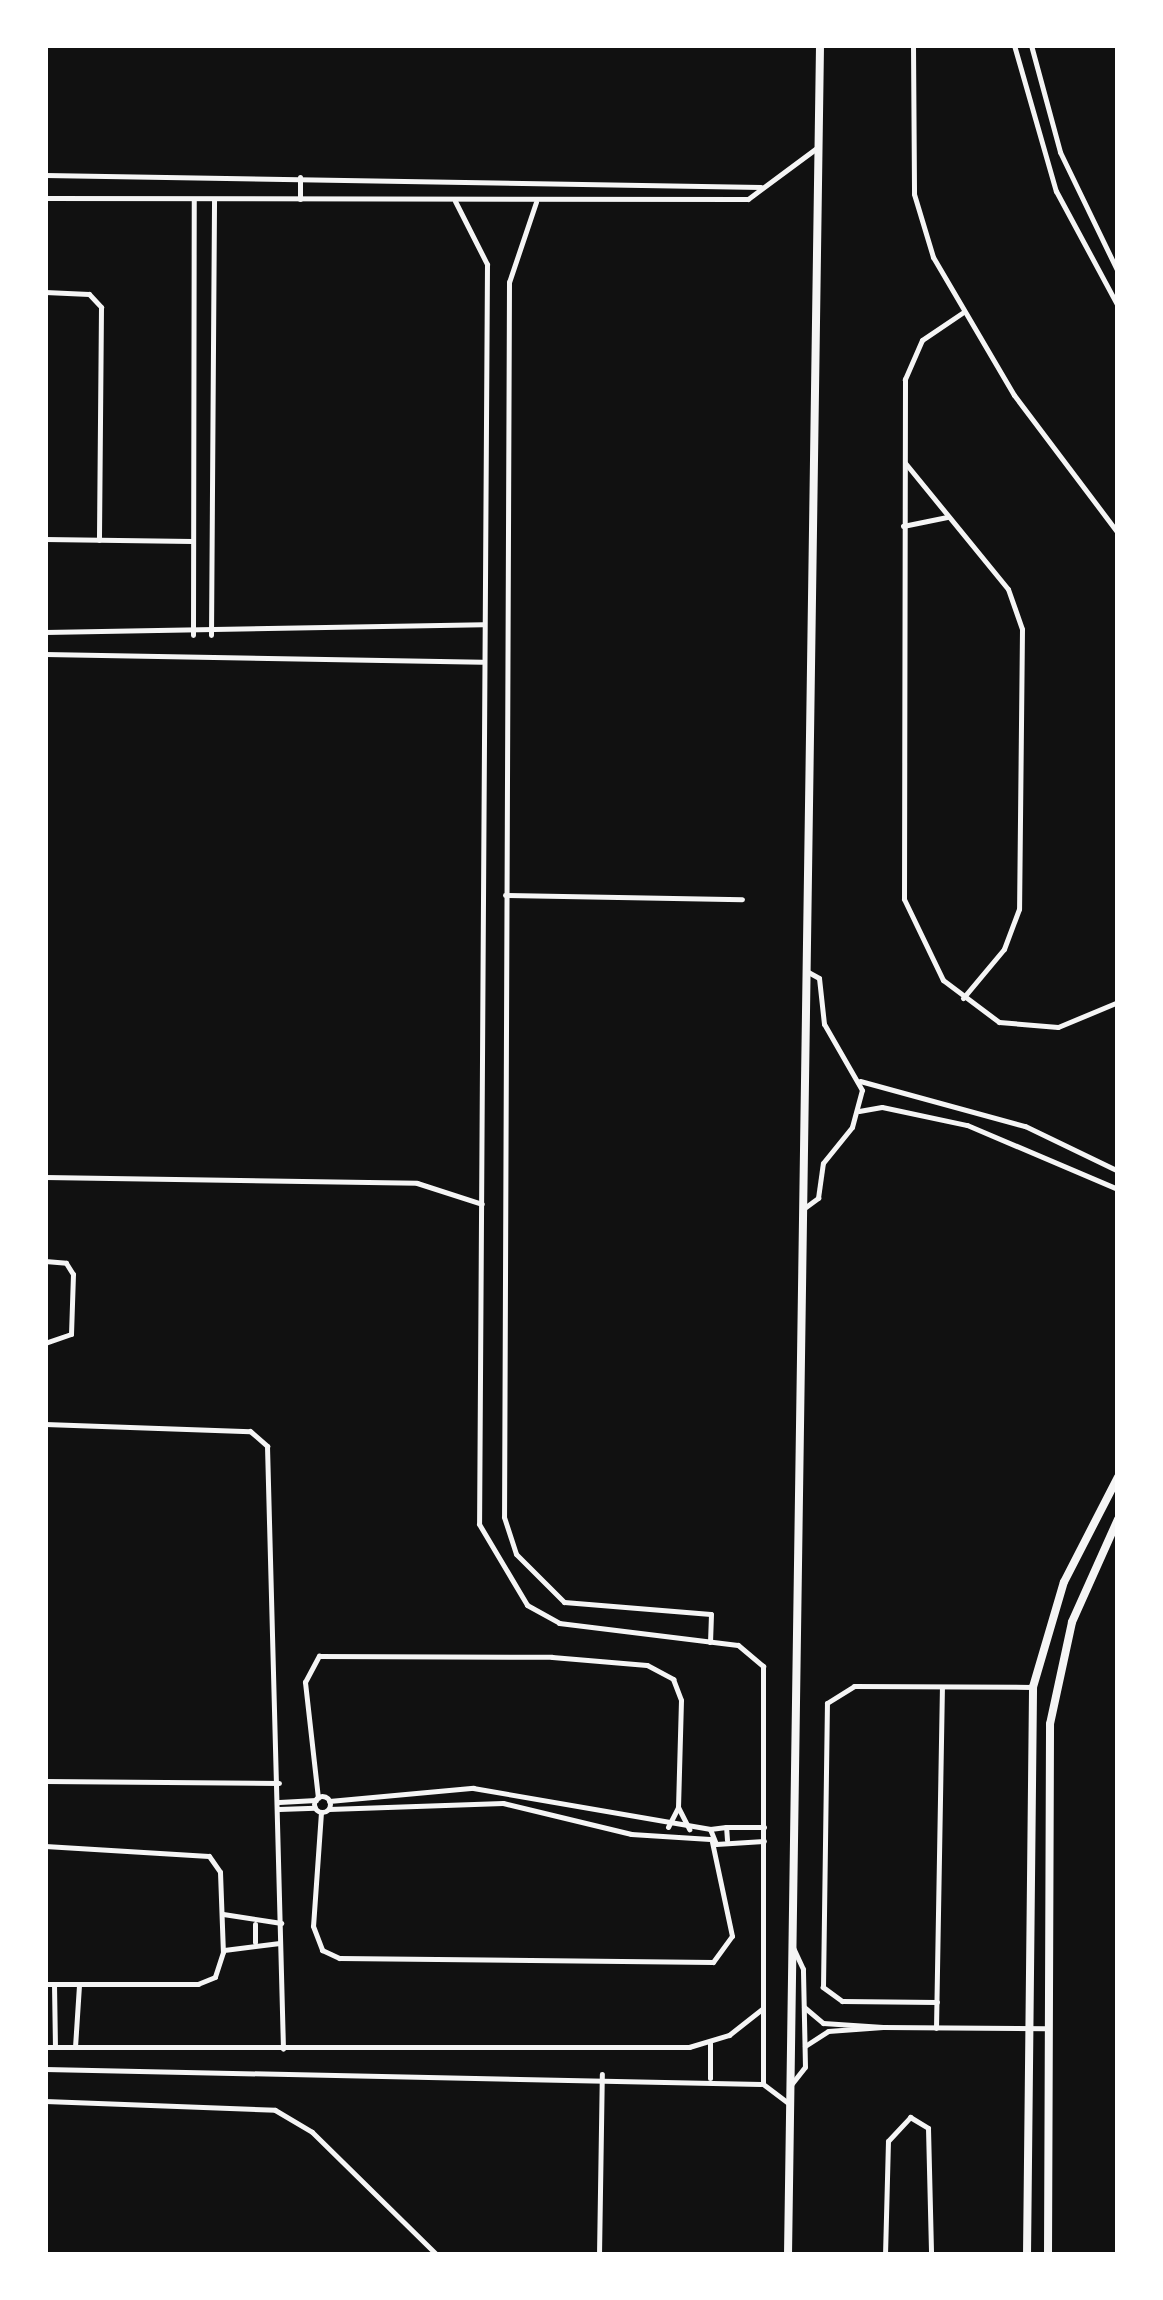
<!DOCTYPE html>
<style>
body{margin:0}
#map{position:relative;width:1163px;height:2300px;overflow:hidden;background:#111;font-family:Mulish,sans-serif}
div>[style]{position:absolute}
.minor>*{height:5px;margin:-2.5px;padding:0 2.5px;transform-origin:2.5px;border-radius:2.5px;background:#f5f5f5}
.minor>.ring{margin:-2.5px;padding:0;box-sizing:content-box;background:none;border:5px solid #f5f5f5;border-radius:50%}
.tertiary>*{height:8px;margin:-4px;padding:0 4px;transform-origin:4px;border-radius:4px;background:#f5f5f5}
span{translate:-50% -50%;white-space:nowrap;text-align:center;line-height:1.15;-webkit-text-stroke:10px #fff;paint-order:stroke}
.frame{position:absolute;inset:0;border:48px solid #fff;pointer-events:none}
</style>
<div id="map">
<div class="minor">
<i style="left:913px;top:45px;width:149px;rotate:89.6deg"></i>
<i style="left:914px;top:194px;width:66px;rotate:73.2deg"></i>
<i style="left:933px;top:257px;width:160px;rotate:59.6deg"></i>
<i style="left:1014px;top:395px;width:173px;rotate:53deg"></i>
<i style="left:1014px;top:45px;width:152px;rotate:74deg"></i>
<i style="left:1056px;top:191px;width:131px;rotate:61.7deg"></i>
<i style="left:1031px;top:45px;width:111px;rotate:74.8deg"></i>
<i style="left:1060px;top:152px;width:133px;rotate:64.2deg"></i>
<i style="left:45px;top:175px;width:716px;rotate:0.96deg"></i>
<i style="left:45px;top:198px;width:703px;rotate:0.08deg"></i>
<i style="left:748px;top:199px;width:87px;rotate:-36.6deg"></i>
<i style="left:300px;top:199px;width:22px;rotate:-90deg"></i>
<i style="left:455px;top:201px;width:71px;rotate:63.1deg"></i>
<i style="left:487px;top:264px;width:1260px;rotate:90.36deg"></i>
<i style="left:479px;top:1524px;width:94px;rotate:59.3deg"></i>
<i style="left:527px;top:1605px;width:37px;rotate:29deg"></i>
<i style="left:559px;top:1623px;width:180px;rotate:7deg"></i>
<i style="left:738px;top:1645px;width:33px;rotate:40deg"></i>
<i style="left:763px;top:1666px;width:418px;rotate:90deg"></i>
<i style="left:763px;top:2084px;width:34px;rotate:37deg"></i>
<i style="left:536px;top:202px;width:84px;rotate:108.6deg"></i>
<i style="left:509px;top:282px;width:1235px;rotate:90.23deg"></i>
<i style="left:504px;top:1517px;width:39px;rotate:72deg"></i>
<i style="left:516px;top:1554px;width:68px;rotate:45deg"></i>
<i style="left:564px;top:1602px;width:147px;rotate:4.7deg"></i>
<i style="left:711px;top:1614px;width:28px;rotate:92deg"></i>
<i style="left:45px;top:292px;width:44px;rotate:2.6deg"></i>
<i style="left:89px;top:294px;width:18px;rotate:47deg"></i>
<i style="left:101px;top:307px;width:233px;rotate:90.5deg"></i>
<i style="left:962px;top:313px;width:48px;rotate:146deg"></i>
<i style="left:922px;top:340px;width:43px;rotate:113.6deg"></i>
<i style="left:905px;top:379px;width:520px;rotate:90.11deg"></i>
<i style="left:904px;top:899px;width:90px;rotate:64.3deg"></i>
<i style="left:943px;top:980px;width:70px;rotate:36.9deg"></i>
<i style="left:999px;top:1022px;width:59px;rotate:4.8deg"></i>
<i style="left:1058px;top:1027px;width:65px;rotate:-22.6deg"></i>
<i style="left:906px;top:464px;width:161px;rotate:50.8deg"></i>
<i style="left:1008px;top:589px;width:42px;rotate:70.7deg"></i>
<i style="left:1022px;top:629px;width:280px;rotate:90.6deg"></i>
<i style="left:1019px;top:909px;width:43px;rotate:110.6deg"></i>
<i style="left:1004px;top:949px;width:64px;rotate:129.9deg"></i>
<i style="left:903px;top:526px;width:45px;rotate:-11.6deg"></i>
<i style="left:45px;top:539px;width:147px;rotate:0.8deg"></i>
<i style="left:45px;top:632px;width:438px;rotate:-1deg"></i>
<i style="left:193px;top:635px;width:436px;rotate:-89.9deg"></i>
<i style="left:211px;top:635px;width:435px;rotate:-89.6deg"></i>
<i style="left:45px;top:654px;width:437px;rotate:1deg"></i>
<i style="left:505px;top:895px;width:237px;rotate:1deg"></i>
<i style="left:860px;top:1081px;width:171px;rotate:15.3deg"></i>
<i style="left:1025px;top:1126px;width:103px;rotate:25.8deg"></i>
<i style="left:859px;top:1111px;width:23px;rotate:-10deg"></i>
<i style="left:882px;top:1107px;width:87px;rotate:12deg"></i>
<i style="left:967px;top:1125px;width:164px;rotate:23deg"></i>
<i style="left:45px;top:1177px;width:372px;rotate:0.9deg"></i>
<i style="left:417px;top:1183px;width:68px;rotate:17.9deg"></i>
<i style="left:803px;top:1209px;width:19px;rotate:-36deg"></i>
<i style="left:818px;top:1198px;width:35px;rotate:-82deg"></i>
<i style="left:823px;top:1163px;width:46px;rotate:-51.1deg"></i>
<i style="left:852px;top:1127px;width:38px;rotate:-75deg"></i>
<i style="left:862px;top:1090px;width:76px;rotate:-119.9deg"></i>
<i style="left:824px;top:1024px;width:46px;rotate:-96.2deg"></i>
<i style="left:819px;top:978px;width:13px;rotate:-151deg"></i>
<i style="left:45px;top:1261px;width:21px;rotate:5deg"></i>
<i style="left:66px;top:1263px;width:13px;rotate:58deg"></i>
<i style="left:73px;top:1274px;width:60px;rotate:91.9deg"></i>
<i style="left:71px;top:1334px;width:28px;rotate:161deg"></i>
<i style="left:45px;top:1424px;width:205px;rotate:2deg"></i>
<i style="left:250px;top:1431px;width:23px;rotate:41deg"></i>
<i style="left:267px;top:1446px;width:603px;rotate:88.48deg"></i>
<i style="left:45px;top:1781px;width:234px;rotate:0.5deg"></i>
<i class="ring" style="left:314px;top:1796px;width:11px;height:11px"></i>
<i style="left:318px;top:1798px;width:117px;rotate:-96.4deg"></i>
<i style="left:305px;top:1682px;width:30px;rotate:-62deg"></i>
<i style="left:319px;top:1656px;width:233px;rotate:0.2deg"></i>
<i style="left:552px;top:1657px;width:95px;rotate:4.8deg"></i>
<i style="left:647px;top:1665px;width:30px;rotate:28deg"></i>
<i style="left:673px;top:1679px;width:22px;rotate:69deg"></i>
<i style="left:681px;top:1700px;width:107px;rotate:91.6deg"></i>
<i style="left:678px;top:1807px;width:25px;rotate:63deg"></i>
<i style="left:329px;top:1801px;width:145px;rotate:-5.2deg"></i>
<i style="left:473px;top:1788px;width:241px;rotate:9.8deg"></i>
<i style="left:279px;top:1802px;width:37px;rotate:-3deg"></i>
<i style="left:279px;top:1809px;width:36px;rotate:-2deg"></i>
<i style="left:329px;top:1809px;width:174px;rotate:-2deg"></i>
<i style="left:503px;top:1803px;width:132px;rotate:13.6deg"></i>
<i style="left:631px;top:1834px;width:79px;rotate:3.6deg"></i>
<i style="left:321px;top:1812px;width:114px;rotate:94deg"></i>
<i style="left:313px;top:1926px;width:26px;rotate:69deg"></i>
<i style="left:322px;top:1950px;width:19px;rotate:25deg"></i>
<i style="left:339px;top:1958px;width:374px;rotate:0.6deg"></i>
<i style="left:713px;top:1962px;width:32px;rotate:-54deg"></i>
<i style="left:732px;top:1936px;width:96px;rotate:-102deg"></i>
<i style="left:668px;top:1827px;width:22px;rotate:-63deg"></i>
<i style="left:727px;top:1827px;width:37px"></i>
<i style="left:727px;top:1840px;width:13px;rotate:-94deg"></i>
<i style="left:726px;top:1827px;width:16px;rotate:173deg"></i>
<i style="left:710px;top:1829px;width:16px;rotate:68deg"></i>
<i style="left:716px;top:1844px;width:48px;rotate:-3.6deg"></i>
<i style="left:45px;top:1846px;width:164px;rotate:3.5deg"></i>
<i style="left:209px;top:1856px;width:19px;rotate:55deg"></i>
<i style="left:220px;top:1872px;width:80px;rotate:87.9deg"></i>
<i style="left:223px;top:1952px;width:26px;rotate:108deg"></i>
<i style="left:215px;top:1977px;width:18px;rotate:158deg"></i>
<i style="left:198px;top:1984px;width:153px;rotate:180deg"></i>
<i style="left:223px;top:1914px;width:59px;rotate:8.8deg"></i>
<i style="left:255px;top:1924px;width:18px;rotate:90deg"></i>
<i style="left:224px;top:1950px;width:56px;rotate:-7.1deg"></i>
<i style="left:54px;top:1984px;width:62px;rotate:89.1deg"></i>
<i style="left:937px;top:2002px;width:95px;rotate:-179.4deg"></i>
<i style="left:842px;top:2001px;width:24px;rotate:-144deg"></i>
<i style="left:823px;top:1987px;width:284px;rotate:-89.2deg"></i>
<i style="left:827px;top:1703px;width:32px;rotate:-32deg"></i>
<i style="left:854px;top:1686px;width:178px;rotate:0.3deg"></i>
<i style="left:804px;top:2007px;width:25px;rotate:40deg"></i>
<i style="left:823px;top:2023px;width:60px;rotate:3.8deg"></i>
<i style="left:936px;top:2028px;width:341px;rotate:-89deg"></i>
<i style="left:710px;top:2043px;width:35px;rotate:90deg"></i>
<i style="left:805px;top:2046px;width:27px;rotate:-33deg"></i>
<i style="left:828px;top:2031px;width:55px;rotate:-4.2deg"></i>
<i style="left:883px;top:2027px;width:162px;rotate:0.4deg"></i>
<i style="left:45px;top:2047px;width:644px"></i>
<i style="left:689px;top:2047px;width:42px;rotate:-16.7deg"></i>
<i style="left:729px;top:2035px;width:42px;rotate:-38.2deg"></i>
<i style="left:75px;top:2047px;width:62px;rotate:-86.3deg"></i>
<i style="left:45px;top:2069px;width:716px;rotate:1.2deg"></i>
<i style="left:790px;top:2086px;width:24px;rotate:-52deg"></i>
<i style="left:805px;top:2067px;width:98px;rotate:-91.2deg"></i>
<i style="left:803px;top:1969px;width:23px;rotate:-115deg"></i>
<i style="left:45px;top:2101px;width:230px;rotate:2.2deg"></i>
<i style="left:275px;top:2110px;width:43px;rotate:30.7deg"></i>
<i style="left:312px;top:2132px;width:175px;rotate:44.5deg"></i>
<i style="left:599px;top:2255px;width:181px;rotate:-89.1deg"></i>
<i style="left:885px;top:2255px;width:114px;rotate:-88.5deg"></i>
<i style="left:888px;top:2141px;width:33px;rotate:-47deg"></i>
<i style="left:910px;top:2117px;width:21px;rotate:31deg"></i>
<i style="left:928px;top:2128px;width:127px;rotate:88.6deg"></i>
</div>
<div class="tertiary">
<i style="left:788px;top:2255px;width:2210px;rotate:-89.17deg"></i>
<i style="left:1027px;top:2255px;width:568px;rotate:-89.39deg"></i>
<i style="left:1033px;top:1687px;width:109px;rotate:-73.6deg"></i>
<i style="left:1064px;top:1582px;width:118px;rotate:-62.8deg"></i>
<i style="left:1048px;top:2255px;width:531px;rotate:-89.78deg"></i>
<i style="left:1050px;top:1724px;width:104px;rotate:-77.8deg"></i>
<i style="left:1072px;top:1622px;width:113px;rotate:-65.9deg"></i>
</div>
<div class="frame"></div>
</div>
